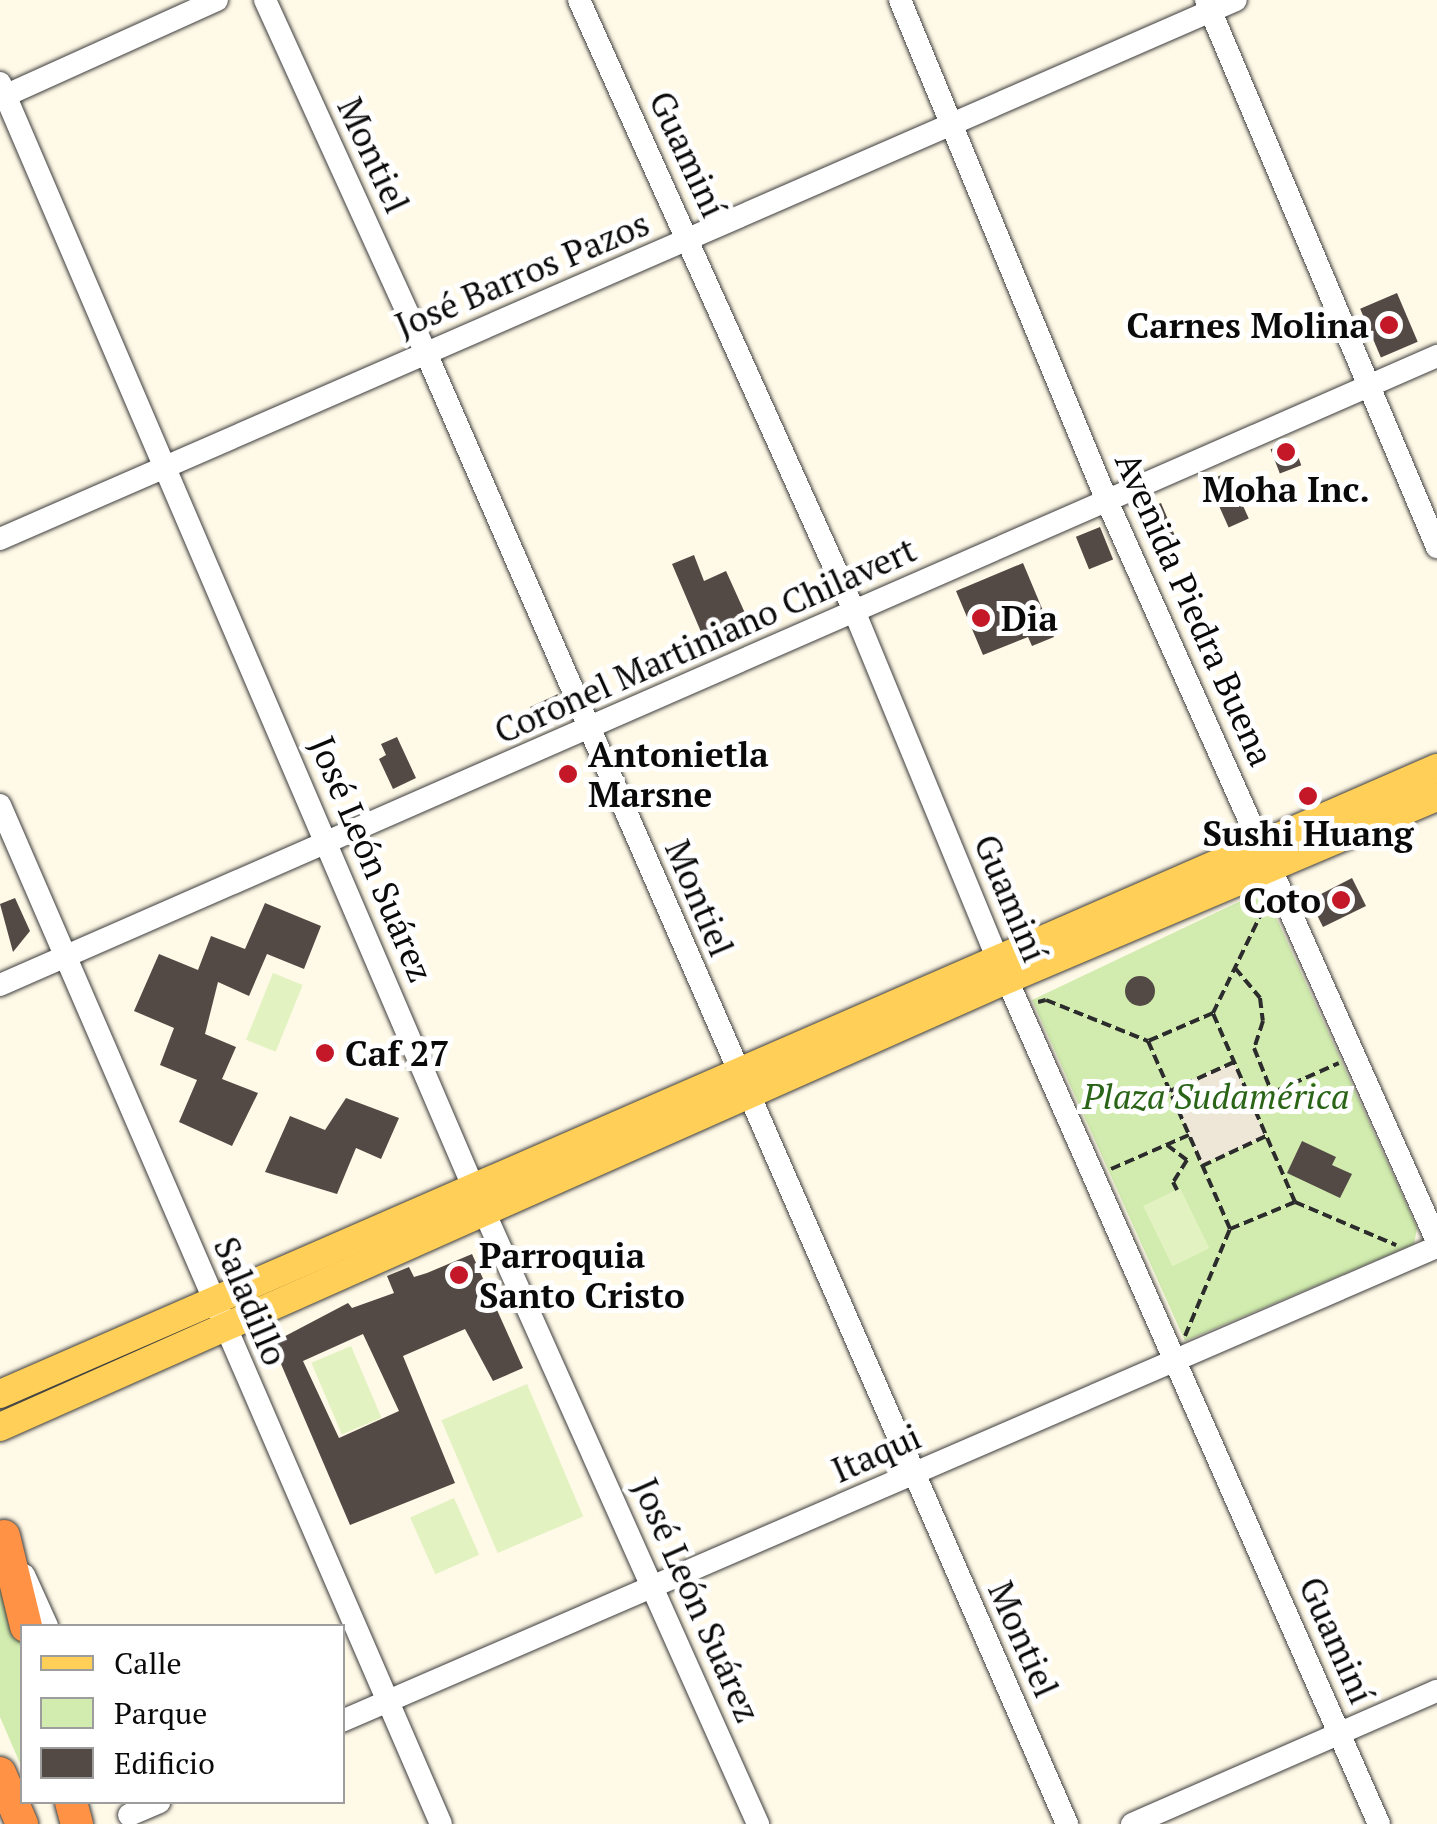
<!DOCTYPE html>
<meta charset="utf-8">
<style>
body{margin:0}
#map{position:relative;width:1437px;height:1824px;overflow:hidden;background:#fff9e7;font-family:"PT Serif",serif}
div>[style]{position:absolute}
.green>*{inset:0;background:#d1ecae}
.pitch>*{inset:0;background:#e3f2c1;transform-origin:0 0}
.plaza>*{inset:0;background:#eee7d7;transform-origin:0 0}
.building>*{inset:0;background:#534a46;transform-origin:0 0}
.round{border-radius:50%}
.path>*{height:4px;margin-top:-2px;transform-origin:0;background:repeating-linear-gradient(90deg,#2c2c2c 0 10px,transparent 0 15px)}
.roads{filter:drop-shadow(0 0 2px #3d3d3d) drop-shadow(0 0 2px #3d3d3d)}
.minor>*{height:22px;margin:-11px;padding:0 11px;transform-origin:11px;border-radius:11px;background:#fff}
.major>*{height:28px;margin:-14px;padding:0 14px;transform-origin:14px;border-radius:14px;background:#ffcf57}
.highway>*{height:32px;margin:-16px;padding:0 16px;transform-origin:16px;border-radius:16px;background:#ff9245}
.dots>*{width:28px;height:28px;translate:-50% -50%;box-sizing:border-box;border:5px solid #fff;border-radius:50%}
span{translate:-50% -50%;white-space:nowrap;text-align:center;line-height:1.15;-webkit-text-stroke:10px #fff;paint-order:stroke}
.street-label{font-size:35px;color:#0a0a0a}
.poi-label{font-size:35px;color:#0a0a0a;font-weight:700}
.right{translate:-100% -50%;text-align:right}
.left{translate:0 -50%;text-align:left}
.park-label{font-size:35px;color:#2a6517;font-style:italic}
.legend{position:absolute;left:20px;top:1624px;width:325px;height:180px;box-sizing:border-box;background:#fff;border:2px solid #9d9d9d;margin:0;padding:12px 18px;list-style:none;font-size:30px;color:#0a0a0a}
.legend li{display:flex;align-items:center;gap:20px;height:50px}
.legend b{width:50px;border:2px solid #9d9d9d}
</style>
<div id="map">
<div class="green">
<i style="clip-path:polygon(1251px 896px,1270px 904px,1417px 1228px,1414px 1244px,1185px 1341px,1032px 1000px)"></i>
<i style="clip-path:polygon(0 1573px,22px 1640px,22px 1768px,0 1717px)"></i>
</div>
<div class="pitch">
<i style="left:273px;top:973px;width:32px;height:72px;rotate:22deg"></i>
<i style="left:1180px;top:1188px;width:67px;height:41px;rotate:64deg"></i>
<i style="left:351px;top:1346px;width:78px;height:43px;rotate:67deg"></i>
<i style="left:527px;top:1384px;width:144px;height:93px;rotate:67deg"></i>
<i style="left:454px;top:1498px;width:62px;height:48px;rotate:66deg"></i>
</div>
<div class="plaza">
<i style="left:1234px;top:1062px;width:81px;height:70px;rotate:67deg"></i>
</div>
<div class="building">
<i style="left:1397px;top:293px;width:53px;height:40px;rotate:67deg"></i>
<i style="left:1292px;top:441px;width:26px;height:23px;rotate:69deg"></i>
<i style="left:1228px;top:472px;width:51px;height:22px;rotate:66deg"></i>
<i style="left:1161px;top:503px;width:44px;height:22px;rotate:67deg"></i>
<i style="left:1100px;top:527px;width:35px;height:26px;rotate:68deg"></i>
<i style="clip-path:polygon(694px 555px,704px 581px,726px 571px,754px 633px,710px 653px,672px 564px)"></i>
<i style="clip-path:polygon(1023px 563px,1054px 637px,1032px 646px,1028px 637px,983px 655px,956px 591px)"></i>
<i style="clip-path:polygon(558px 694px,550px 719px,539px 724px,530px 707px)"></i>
<i style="clip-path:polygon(397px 737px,416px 778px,393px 789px,379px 759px,386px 755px,381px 744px)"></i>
<i style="clip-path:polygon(1352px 878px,1366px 906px,1323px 927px,1315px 911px,1321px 894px)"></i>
<i style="clip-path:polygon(15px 898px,30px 931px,13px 952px,0 904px)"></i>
<i style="clip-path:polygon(265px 903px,321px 926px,304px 969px,267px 954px,249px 996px,218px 982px,205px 1034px,236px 1047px,222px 1079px,258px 1093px,232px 1146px,179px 1122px,197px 1080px,160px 1065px,174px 1028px,134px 1011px,159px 954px,198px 970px,211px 936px,245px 949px)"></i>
<i class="round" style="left:1125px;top:976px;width:30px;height:30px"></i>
<i style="clip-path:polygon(346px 1098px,399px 1118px,381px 1159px,356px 1148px,337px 1194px,265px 1172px,290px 1116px,325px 1130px)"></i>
<i style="clip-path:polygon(1302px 1141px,1336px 1157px,1332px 1165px,1352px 1174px,1340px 1198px,1287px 1173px)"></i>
<i style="clip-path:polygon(evenodd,472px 1254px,523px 1368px,493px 1381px,465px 1329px,403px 1356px,455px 1483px,350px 1525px,272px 1343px,348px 1303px,352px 1308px,394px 1293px,387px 1276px,409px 1267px,414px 1277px,427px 1273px,472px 1254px,363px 1334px,399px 1411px,339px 1438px,303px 1361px,363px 1334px)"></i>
</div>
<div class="path">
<i style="left:1235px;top:968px;width:39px;rotate:50deg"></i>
<i style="left:1260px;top:998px;width:23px;rotate:83deg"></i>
<i style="left:1263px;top:1021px;width:28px;rotate:108deg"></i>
<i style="left:1254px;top:1048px;width:48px;rotate:68.2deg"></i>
<i style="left:1038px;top:1002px;width:8px;rotate:-14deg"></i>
<i style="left:1046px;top:1000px;width:110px;rotate:21.9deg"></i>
<i style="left:1148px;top:1041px;width:205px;rotate:66.4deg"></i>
<i style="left:1230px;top:1229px;width:70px;rotate:-22.6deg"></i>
<i style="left:1295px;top:1202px;width:206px;rotate:-113.5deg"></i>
<i style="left:1213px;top:1013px;width:71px;rotate:156.7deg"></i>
<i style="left:1213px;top:1013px;width:123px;rotate:-64.1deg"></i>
<i style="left:1170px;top:1091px;width:70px;rotate:-24.4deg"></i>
<i style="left:1251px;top:1102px;width:96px;rotate:-23.9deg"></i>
<i style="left:1167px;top:1145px;width:25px;rotate:37deg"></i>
<i style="left:1187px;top:1160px;width:26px;rotate:122deg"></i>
<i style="left:1173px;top:1182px;width:9px;rotate:63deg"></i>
<i style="left:1202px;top:1166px;width:71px;rotate:-25.1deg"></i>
<i style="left:1111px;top:1169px;width:85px;rotate:-23.6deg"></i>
<i style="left:1295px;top:1202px;width:110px;rotate:23.1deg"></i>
<i style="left:1185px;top:1336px;width:116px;rotate:-67.2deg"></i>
</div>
<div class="roads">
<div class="minor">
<i style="left:265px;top:0;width:388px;rotate:65.5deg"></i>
<i style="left:426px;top:353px;width:1605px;rotate:66.45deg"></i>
<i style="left:579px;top:0;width:672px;rotate:65.76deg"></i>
<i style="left:855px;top:613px;width:372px;rotate:67.6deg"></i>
<i style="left:997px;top:957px;width:947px;rotate:66.22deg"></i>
<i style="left:900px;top:0;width:542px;rotate:67.55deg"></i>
<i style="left:1107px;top:501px;width:810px;rotate:65.97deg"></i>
<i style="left:1206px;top:0;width:594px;rotate:67.11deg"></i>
<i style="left:0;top:83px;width:1203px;rotate:66.8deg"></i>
<i style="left:474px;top:1189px;width:696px;rotate:65.9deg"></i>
<i style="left:0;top:98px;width:238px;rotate:-24.3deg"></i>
<i style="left:0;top:539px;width:1348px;rotate:-23.56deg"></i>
<i style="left:0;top:805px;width:1110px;rotate:66.6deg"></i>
<i style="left:0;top:985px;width:1569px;rotate:-23.64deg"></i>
<i style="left:24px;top:1575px;width:56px;rotate:65.7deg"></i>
<i style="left:342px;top:1721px;width:1193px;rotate:-23.41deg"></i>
<i style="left:129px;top:1815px;width:33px;rotate:-23deg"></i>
<i style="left:1132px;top:1824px;width:333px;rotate:-23.6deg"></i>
</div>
<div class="major">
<i style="left:0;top:1394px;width:1567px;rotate:-23.54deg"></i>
<i style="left:0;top:1427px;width:1103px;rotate:-23.96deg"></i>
<i style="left:1008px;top:979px;width:466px;rotate:-23deg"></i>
</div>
<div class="highway">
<i style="left:4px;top:1536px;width:93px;rotate:76.3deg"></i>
<i style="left:0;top:1773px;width:56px;rotate:66.7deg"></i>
<i style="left:71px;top:1802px;width:23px;rotate:75deg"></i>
</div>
</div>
<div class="dots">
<i style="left:1389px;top:325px;background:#c41828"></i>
<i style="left:1286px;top:452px;background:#c41828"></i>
<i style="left:981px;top:618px;background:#c41828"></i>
<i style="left:568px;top:774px;background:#c41828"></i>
<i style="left:1308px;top:796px;background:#c41828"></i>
<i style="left:1341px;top:900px;background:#c41828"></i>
<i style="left:325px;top:1053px;background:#c41828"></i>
<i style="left:459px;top:1275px;background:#c41828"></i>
</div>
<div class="street-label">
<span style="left:688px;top:154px;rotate:65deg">Guaminí</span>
<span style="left:374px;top:155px;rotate:65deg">Montiel</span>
<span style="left:522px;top:274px;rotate:-23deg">José Barros Pazos</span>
<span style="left:1195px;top:609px;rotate:66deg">Avenida Piedra Buena</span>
<span style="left:705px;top:640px;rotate:-24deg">Coronel Martiniano Chilavert</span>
<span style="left:372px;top:859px;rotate:67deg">José León Suárez</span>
<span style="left:700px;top:898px;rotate:67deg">Montiel</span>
<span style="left:1011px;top:898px;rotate:67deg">Guaminí</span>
<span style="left:251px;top:1301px;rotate:67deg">Saladillo</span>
<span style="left:876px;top:1453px;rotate:-24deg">Itaqui</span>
<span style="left:697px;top:1600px;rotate:66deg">José León Suárez</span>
<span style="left:1024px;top:1639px;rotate:66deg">Montiel</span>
<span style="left:1337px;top:1640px;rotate:66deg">Guaminí</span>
</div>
<div class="poi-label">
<span class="right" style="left:1369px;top:325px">Carnes Molina</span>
<span style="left:1286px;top:489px">Moha Inc.</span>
<span class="left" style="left:1001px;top:618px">Dia</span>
<span class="left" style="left:588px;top:774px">Antonietla<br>Marsne</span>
<span style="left:1308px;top:833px">Sushi Huang</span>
<span class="right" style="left:1321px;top:900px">Coto</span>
<span class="left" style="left:345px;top:1053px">Caf 27</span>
<span class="left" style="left:479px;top:1275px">Parroquia<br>Santo Cristo</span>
</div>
<div class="park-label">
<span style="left:1216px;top:1096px">Plaza Sudamérica</span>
</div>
<ul class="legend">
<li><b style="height:12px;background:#ffcf57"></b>Calle</li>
<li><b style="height:28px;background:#d1ecae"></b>Parque</li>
<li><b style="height:28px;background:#534a46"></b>Edificio</li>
</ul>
</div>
